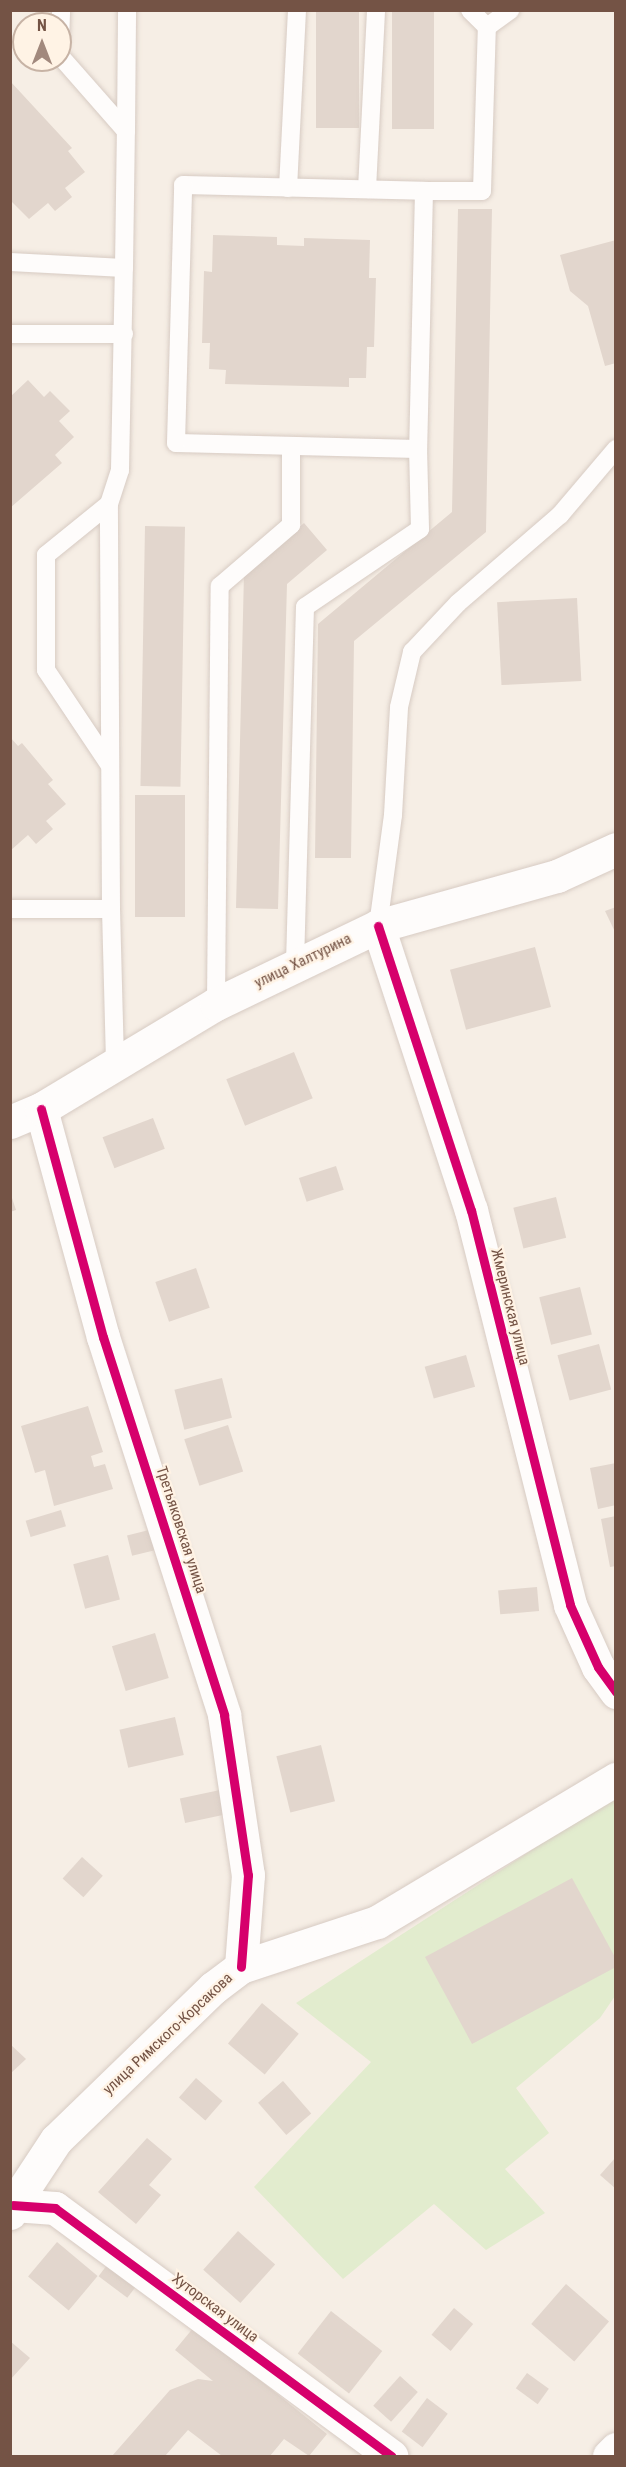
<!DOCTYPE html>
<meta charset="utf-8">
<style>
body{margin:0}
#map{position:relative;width:626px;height:2467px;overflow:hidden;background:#f6eee5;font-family:"Roboto Condensed",sans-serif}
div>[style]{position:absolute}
.green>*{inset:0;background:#e2ecce}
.building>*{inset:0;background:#e2d6cd;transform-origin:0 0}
.roads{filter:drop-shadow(0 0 2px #d7cbc3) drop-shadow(0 0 2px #d7cbc3)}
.service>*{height:18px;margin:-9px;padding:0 9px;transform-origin:9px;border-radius:9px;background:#fefcfb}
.minor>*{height:33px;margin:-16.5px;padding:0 16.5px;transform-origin:16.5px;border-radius:16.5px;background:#fefcfb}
.secondary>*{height:33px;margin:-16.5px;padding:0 16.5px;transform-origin:16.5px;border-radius:16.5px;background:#fefcfb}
.cycleway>*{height:9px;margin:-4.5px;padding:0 4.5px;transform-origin:4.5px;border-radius:4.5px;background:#d6006c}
span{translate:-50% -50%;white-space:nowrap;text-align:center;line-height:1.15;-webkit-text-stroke:4.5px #fff3e5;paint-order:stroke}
.street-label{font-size:15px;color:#745345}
.frame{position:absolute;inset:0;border:12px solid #745345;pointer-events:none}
.north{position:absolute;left:12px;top:12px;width:60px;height:60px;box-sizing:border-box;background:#fff3e5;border:2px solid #c7b3a5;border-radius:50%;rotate:0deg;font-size:16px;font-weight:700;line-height:24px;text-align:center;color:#745345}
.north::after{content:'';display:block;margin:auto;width:21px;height:27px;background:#a2897d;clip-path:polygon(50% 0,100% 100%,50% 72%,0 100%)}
</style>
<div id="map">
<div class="green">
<i style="clip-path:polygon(615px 1796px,615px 1996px,600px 2018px,516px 2088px,549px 2133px,505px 2169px,545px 2213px,486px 2250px,434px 2204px,343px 2279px,254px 2187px,371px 2062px,296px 2003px)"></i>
</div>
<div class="building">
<i style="left:316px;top:10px;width:43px;height:118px"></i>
<i style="left:392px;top:10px;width:42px;height:119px"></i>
<i style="clip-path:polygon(10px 81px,72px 148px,68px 151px,85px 172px,65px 188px,72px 197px,55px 211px,48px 203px,29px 219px,10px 200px)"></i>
<i style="clip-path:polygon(458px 209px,492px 209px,486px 532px,354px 641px,351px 858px,315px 858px,318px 624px,452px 512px)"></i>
<i style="clip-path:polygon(213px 235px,277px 237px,277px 245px,304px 246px,304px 238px,370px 240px,369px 278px,376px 278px,374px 347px,367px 347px,366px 378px,349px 378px,349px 387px,225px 384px,226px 370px,209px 369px,210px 343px,202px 343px,204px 271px,212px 272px)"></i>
<i style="clip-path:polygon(616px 240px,616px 363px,605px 366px,588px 306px,570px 291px,560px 255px)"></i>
<i style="clip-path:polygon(28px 380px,44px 397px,50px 391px,70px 411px,59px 421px,74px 437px,55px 455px,62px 463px,10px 508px,10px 397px)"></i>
<i style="clip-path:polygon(304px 523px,327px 550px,287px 584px,278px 909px,236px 908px,244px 573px)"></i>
<i style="left:145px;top:526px;width:40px;height:260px;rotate:1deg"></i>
<i style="left:577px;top:598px;width:83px;height:80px;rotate:87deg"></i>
<i style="clip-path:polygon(10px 737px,18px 746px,22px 743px,53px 780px,48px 784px,66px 804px,46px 821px,53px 829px,36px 844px,28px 835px,10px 851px)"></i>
<i style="left:135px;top:795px;width:50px;height:122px"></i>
<i style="clip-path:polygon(616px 907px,616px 934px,605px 911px)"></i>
<i style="left:535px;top:947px;width:62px;height:88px;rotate:75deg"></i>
<i style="left:294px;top:1052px;width:50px;height:73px;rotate:68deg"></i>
<i style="left:153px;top:1118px;width:33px;height:54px;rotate:69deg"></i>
<i style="left:336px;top:1166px;width:25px;height:39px;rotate:72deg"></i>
<i style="clip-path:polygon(10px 1192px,16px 1210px,10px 1212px)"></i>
<i style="left:556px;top:1197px;width:42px;height:44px;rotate:76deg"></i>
<i style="left:196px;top:1268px;width:42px;height:43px;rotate:71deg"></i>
<i style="left:580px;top:1287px;width:49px;height:42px;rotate:76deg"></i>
<i style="left:599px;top:1344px;width:47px;height:43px;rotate:75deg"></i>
<i style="left:466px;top:1355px;width:33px;height:43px;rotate:74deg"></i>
<i style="left:222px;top:1378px;width:41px;height:49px;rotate:76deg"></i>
<i style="clip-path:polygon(88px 1406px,103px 1452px,91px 1456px,94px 1467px,105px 1464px,113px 1489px,54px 1506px,45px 1470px,35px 1473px,21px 1426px)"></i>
<i style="left:228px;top:1425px;width:49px;height:46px;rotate:72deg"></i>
<i style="clip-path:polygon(616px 1463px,616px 1505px,598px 1509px,590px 1468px)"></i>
<i style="left:61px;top:1510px;width:17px;height:37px;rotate:73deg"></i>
<i style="clip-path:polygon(616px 1516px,616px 1566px,610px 1567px,601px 1519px)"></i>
<i style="left:161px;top:1527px;width:21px;height:35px;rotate:76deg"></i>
<i style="left:108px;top:1555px;width:46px;height:36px;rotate:75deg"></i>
<i style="left:537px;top:1587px;width:24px;height:39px;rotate:85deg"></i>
<i style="left:155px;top:1633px;width:47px;height:45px;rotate:73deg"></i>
<i style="left:175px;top:1717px;width:39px;height:57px;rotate:77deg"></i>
<i style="left:321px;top:1745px;width:58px;height:46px;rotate:76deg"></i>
<i style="left:220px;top:1790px;width:25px;height:41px;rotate:78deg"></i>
<i style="left:82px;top:1857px;width:28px;height:29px;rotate:42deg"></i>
<i style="clip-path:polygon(572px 1878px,616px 1959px,616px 1967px,472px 2044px,425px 1957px)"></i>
<i style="left:262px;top:2003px;width:48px;height:53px;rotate:40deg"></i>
<i style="clip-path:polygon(10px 2044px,26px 2059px,10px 2074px)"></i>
<i style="left:196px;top:2078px;width:35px;height:26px;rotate:41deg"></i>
<i style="left:283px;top:2081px;width:43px;height:33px;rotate:49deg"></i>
<i style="clip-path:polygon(147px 2138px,172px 2159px,149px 2185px,161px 2195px,136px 2224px,98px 2192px)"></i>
<i style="clip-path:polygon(616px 2157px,616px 2189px,600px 2175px)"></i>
<i style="left:238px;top:2231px;width:50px;height:52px;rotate:42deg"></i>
<i style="left:57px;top:2242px;width:53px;height:45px;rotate:40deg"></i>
<i style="left:107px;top:2265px;width:36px;height:14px;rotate:37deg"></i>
<i style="left:566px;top:2284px;width:57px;height:53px;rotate:41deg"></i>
<i style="left:454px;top:2308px;width:25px;height:35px;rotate:40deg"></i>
<i style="left:331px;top:2311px;width:65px;height:54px;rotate:38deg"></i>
<i style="clip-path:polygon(194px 2327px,327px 2434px,309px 2456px,284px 2439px,270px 2456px,222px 2456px,188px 2430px,165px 2456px,112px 2456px,170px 2390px,198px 2379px,213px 2381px,175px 2350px)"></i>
<i style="clip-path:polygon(10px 2341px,30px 2358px,10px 2380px)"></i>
<i style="left:527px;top:2373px;width:27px;height:19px;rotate:36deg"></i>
<i style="left:400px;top:2376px;width:24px;height:40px;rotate:42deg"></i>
<i style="left:427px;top:2398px;width:26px;height:42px;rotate:37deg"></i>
</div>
<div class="roads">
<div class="service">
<i style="left:487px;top:27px;width:29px;rotate:-36deg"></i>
<i style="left:60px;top:42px;width:32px;rotate:-88deg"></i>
<i style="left:126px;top:131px;width:121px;rotate:-89.5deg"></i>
<i style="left:183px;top:185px;width:241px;rotate:1.4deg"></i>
<i style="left:424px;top:191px;width:258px;rotate:91.3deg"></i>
<i style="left:418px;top:449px;width:242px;rotate:-178.6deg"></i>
<i style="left:176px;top:443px;width:258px;rotate:-88.4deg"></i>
<i style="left:288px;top:188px;width:178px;rotate:-87.1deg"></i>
<i style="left:367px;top:189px;width:179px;rotate:-87.1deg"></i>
<i style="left:424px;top:191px;width:58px"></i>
<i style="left:482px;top:191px;width:164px;rotate:-88.3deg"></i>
<i style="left:487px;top:27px;width:24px;rotate:-135deg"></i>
<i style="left:10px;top:262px;width:114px;rotate:3deg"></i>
<i style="left:124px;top:268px;width:137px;rotate:-89.2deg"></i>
<i style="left:126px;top:131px;width:100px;rotate:-131.3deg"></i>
<i style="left:10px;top:334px;width:114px"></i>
<i style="left:109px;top:504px;width:81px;rotate:141deg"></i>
<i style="left:46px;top:555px;width:115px;rotate:90deg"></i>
<i style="left:46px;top:670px;width:113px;rotate:56.2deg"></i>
<i style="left:10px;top:909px;width:101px"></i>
<i style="left:111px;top:909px;width:405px;rotate:-90.3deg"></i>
<i style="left:109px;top:504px;width:36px;rotate:-72deg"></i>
<i style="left:120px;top:470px;width:202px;rotate:-88.9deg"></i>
<i style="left:111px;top:909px;width:157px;rotate:88.5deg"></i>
<i style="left:378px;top:926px;width:112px;rotate:-82.3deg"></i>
<i style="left:393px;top:815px;width:108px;rotate:-86.8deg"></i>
<i style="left:399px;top:707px;width:57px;rotate:-76.7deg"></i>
<i style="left:412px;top:652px;width:67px;rotate:-46.8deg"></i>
<i style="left:458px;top:603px;width:135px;rotate:-40.8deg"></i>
<i style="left:560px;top:515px;width:87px;rotate:-49.7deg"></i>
<i style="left:295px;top:964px;width:357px;rotate:-88.4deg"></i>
<i style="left:305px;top:607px;width:139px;rotate:-34.1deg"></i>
<i style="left:420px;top:529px;width:80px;rotate:-91.4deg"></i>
<i style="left:216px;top:1004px;width:418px;rotate:-89.5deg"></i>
<i style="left:220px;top:586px;width:94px;rotate:-40.7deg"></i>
<i style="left:291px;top:525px;width:79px;rotate:-90deg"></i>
</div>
<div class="minor">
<i style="left:378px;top:926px;width:299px;rotate:71.9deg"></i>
<i style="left:471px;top:1210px;width:407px;rotate:75.9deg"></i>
<i style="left:570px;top:1605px;width:68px;rotate:65.7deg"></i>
<i style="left:598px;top:1667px;width:31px;rotate:54deg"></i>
<i style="left:41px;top:1109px;width:236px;rotate:74.8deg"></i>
<i style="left:103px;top:1337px;width:397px;rotate:72.2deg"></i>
<i style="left:224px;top:1715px;width:162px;rotate:81.5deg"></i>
<i style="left:248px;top:1875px;width:92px;rotate:94.4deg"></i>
<i style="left:10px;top:1122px;width:34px;rotate:-23deg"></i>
<i style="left:41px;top:1109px;width:204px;rotate:-31deg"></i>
<i style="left:216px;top:1004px;width:180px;rotate:-25.7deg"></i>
<i style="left:378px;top:926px;width:186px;rotate:-15.6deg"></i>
<i style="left:557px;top:876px;width:65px;rotate:-24.6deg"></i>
<i style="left:13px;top:2205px;width:78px;rotate:-56.5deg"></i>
<i style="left:56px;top:2140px;width:219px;rotate:-44.1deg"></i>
<i style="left:213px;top:1988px;width:35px;rotate:-37deg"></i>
<i style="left:241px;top:1967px;width:143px;rotate:-18.3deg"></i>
<i style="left:377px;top:1922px;width:279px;rotate:-30.9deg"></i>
<i style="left:13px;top:2205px;width:42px;rotate:4.1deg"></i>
<i style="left:55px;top:2208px;width:418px;rotate:36.4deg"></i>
<i style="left:609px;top:2456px;width:10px;rotate:-45deg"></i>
</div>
<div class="secondary">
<i style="left:10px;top:2203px;width:10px;rotate:90deg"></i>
</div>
</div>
<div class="cycleway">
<i style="left:378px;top:926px;width:299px;rotate:71.9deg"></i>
<i style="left:471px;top:1210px;width:407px;rotate:75.9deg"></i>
<i style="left:570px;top:1605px;width:68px;rotate:65.7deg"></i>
<i style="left:598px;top:1667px;width:31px;rotate:54deg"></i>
<i style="left:41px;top:1109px;width:236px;rotate:74.8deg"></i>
<i style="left:103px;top:1337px;width:397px;rotate:72.2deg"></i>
<i style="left:224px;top:1715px;width:162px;rotate:81.5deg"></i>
<i style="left:248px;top:1875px;width:92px;rotate:94.4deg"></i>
<i style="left:13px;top:2205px;width:42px;rotate:4.1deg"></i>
<i style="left:55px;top:2208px;width:418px;rotate:36.4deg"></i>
</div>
<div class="street-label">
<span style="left:303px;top:961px;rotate:-26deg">улица Халтурина</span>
<span style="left:510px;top:1307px;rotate:76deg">Жмеринская улица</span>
<span style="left:181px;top:1530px;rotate:72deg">Третьяковская улица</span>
<span style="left:168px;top:2034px;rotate:-43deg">улица Римского-Корсакова</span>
<span style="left:215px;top:2308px;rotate:37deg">Хуторская улица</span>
</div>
<div class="frame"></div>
<div class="north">N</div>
</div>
